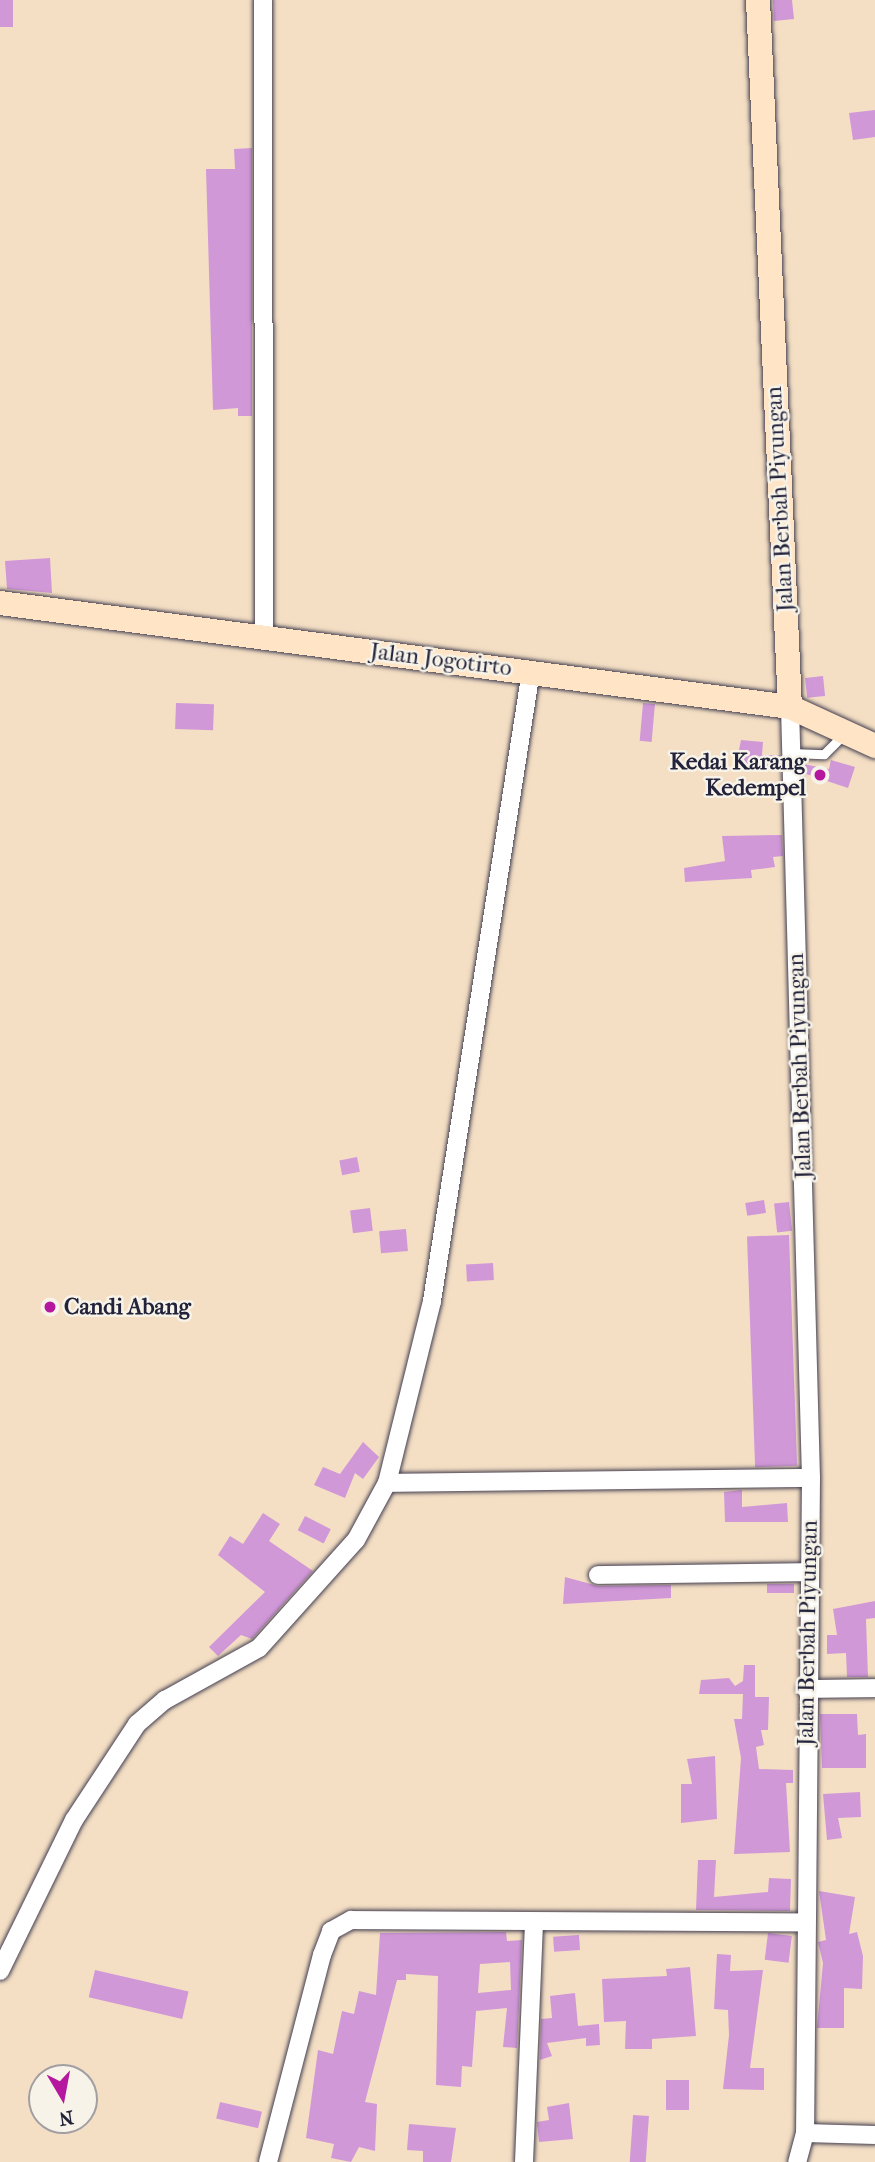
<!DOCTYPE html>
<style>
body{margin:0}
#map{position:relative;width:875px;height:2162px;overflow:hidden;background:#f4dfc4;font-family:"IM FELL French Canon",serif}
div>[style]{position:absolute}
.building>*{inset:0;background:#d198d8;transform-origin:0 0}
.roads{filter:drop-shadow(0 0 2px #423e50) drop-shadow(0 0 2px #423e50)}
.lane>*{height:9px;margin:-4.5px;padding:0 4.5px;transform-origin:4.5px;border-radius:4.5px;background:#fff}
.street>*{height:18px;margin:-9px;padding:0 9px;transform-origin:9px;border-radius:9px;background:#fff}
.secondary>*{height:24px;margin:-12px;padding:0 12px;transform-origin:12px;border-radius:12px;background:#ffe4c6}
.dots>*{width:19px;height:19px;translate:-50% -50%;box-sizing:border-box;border:4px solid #f7f3e8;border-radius:50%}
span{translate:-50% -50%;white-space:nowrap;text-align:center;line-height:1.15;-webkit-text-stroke:5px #f7f3e8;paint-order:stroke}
.street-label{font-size:23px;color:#22223b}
.poi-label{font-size:23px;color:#22223b;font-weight:700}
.right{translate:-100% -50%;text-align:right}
.left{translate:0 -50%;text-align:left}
.north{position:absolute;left:28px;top:2064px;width:70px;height:70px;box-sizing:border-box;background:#f7f3e8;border:2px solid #a29fa3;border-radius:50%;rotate:170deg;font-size:19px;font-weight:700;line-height:28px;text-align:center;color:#22223b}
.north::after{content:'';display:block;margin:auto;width:24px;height:32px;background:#b5179e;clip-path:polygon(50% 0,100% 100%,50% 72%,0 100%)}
</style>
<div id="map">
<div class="building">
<i style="left:0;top:0;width:13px;height:27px"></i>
<i style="clip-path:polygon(773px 0,792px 0,794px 19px,774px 21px)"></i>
<i style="clip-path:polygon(875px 110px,875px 137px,853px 140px,849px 113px)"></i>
<i style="clip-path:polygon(252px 148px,252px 416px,238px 416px,238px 408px,213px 410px,206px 169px,235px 169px,234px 149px)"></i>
<i style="clip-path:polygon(50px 558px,52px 593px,7px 589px,5px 561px)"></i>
<i style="left:823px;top:676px;width:20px;height:18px;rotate:84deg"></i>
<i style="left:176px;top:703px;width:38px;height:26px;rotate:2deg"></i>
<i style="left:643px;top:703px;width:12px;height:38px;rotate:5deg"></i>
<i style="clip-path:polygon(741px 740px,763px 742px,762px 755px,780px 755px,780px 769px,736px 765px)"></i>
<i style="clip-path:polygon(831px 760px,855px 767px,848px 788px,803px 773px,803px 764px,829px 769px)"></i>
<i style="clip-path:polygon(782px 835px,783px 856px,773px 857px,775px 867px,751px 870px,752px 878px,685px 882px,684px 868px,725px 861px,722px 836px)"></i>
<i style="left:357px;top:1157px;width:15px;height:18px;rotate:79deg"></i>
<i style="left:764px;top:1200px;width:13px;height:19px;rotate:81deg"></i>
<i style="left:789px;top:1202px;width:29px;height:15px;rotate:84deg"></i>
<i style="left:370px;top:1208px;width:23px;height:20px;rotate:83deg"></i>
<i style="left:406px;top:1229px;width:22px;height:27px;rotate:85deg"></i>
<i style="left:789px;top:1235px;width:231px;height:42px;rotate:88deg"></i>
<i style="left:493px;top:1263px;width:17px;height:27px;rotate:87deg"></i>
<i style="clip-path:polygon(363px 1442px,379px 1457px,363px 1479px,355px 1473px,345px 1498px,314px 1485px,323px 1467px,340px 1474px)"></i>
<i style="clip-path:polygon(742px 1490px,742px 1507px,787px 1503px,788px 1522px,725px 1522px,724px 1492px)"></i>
<i style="clip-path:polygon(263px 1513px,280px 1524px,269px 1541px,313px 1571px,252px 1639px,241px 1635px,218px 1656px,209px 1647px,265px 1592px,218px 1555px,230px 1536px,243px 1544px)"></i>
<i style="left:305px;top:1516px;width:29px;height:16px;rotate:27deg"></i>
<i style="clip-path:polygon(565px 1577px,598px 1586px,671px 1585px,671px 1598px,563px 1604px)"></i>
<i style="left:767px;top:1584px;width:27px;height:9px"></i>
<i style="clip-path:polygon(875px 1601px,875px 1618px,866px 1619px,868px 1677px,847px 1677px,846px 1653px,827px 1654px,827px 1635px,837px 1635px,833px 1609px)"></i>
<i style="clip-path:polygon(744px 1665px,755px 1665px,755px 1697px,769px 1697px,768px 1730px,761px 1730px,764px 1745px,756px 1747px,759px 1769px,793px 1770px,793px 1783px,786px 1783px,790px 1852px,734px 1854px,741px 1758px,734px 1719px,742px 1719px,743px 1694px,699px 1694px,701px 1680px,729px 1678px,735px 1686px,743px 1681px)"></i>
<i style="clip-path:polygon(820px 1714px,857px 1714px,858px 1735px,866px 1734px,866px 1768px,822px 1768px)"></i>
<i style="clip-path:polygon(715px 1756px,717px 1819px,681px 1823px,681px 1784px,692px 1784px,687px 1759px)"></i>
<i style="clip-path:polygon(860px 1792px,861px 1817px,838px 1818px,842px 1838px,827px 1840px,823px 1794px)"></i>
<i style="clip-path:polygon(698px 1860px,716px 1860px,714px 1897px,768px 1892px,769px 1878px,791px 1879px,790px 1911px,696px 1910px)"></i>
<i style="clip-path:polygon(819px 1891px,855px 1897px,849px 1934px,857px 1932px,863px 1956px,862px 1989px,844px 1988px,844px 2028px,817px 2028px,823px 1963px,818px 1942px,826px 1940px)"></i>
<i style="clip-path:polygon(evenodd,506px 1932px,507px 1941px,522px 1940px,517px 2048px,503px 2047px,507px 2008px,476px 2011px,472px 2067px,462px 2066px,461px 2087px,436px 2085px,438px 1976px,406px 1974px,406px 1980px,397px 1980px,365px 2102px,377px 2104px,375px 2151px,359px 2147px,351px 2162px,331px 2158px,334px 2144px,306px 2138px,318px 2050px,333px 2054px,342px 2011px,354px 2014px,359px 1991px,376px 1995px,380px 1933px,506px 1932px,510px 1962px,511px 1990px,478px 1993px,480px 1964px,510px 1962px)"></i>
<i style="left:768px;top:1933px;width:24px;height:27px;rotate:7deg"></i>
<i style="left:579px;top:1935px;width:15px;height:26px;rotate:86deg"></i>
<i style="clip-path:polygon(717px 1954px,731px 1955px,730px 1971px,763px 1970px,750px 2068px,764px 2068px,764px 2090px,723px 2089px,729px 2035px,728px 2010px,714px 2009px)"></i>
<i style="clip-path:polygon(690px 1967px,696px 2036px,652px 2039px,652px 2049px,625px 2049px,626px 2021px,604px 2022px,602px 1979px,667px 1976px,666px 1969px)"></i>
<i style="left:95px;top:1970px;width:96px;height:28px;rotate:13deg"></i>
<i style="clip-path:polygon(575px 1993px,578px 2026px,599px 2024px,600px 2045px,586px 2046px,586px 2038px,547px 2043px,552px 2056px,540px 2060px,541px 2019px,552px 2018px,550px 1996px)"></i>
<i style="left:666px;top:2080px;width:23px;height:30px"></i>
<i style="left:220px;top:2102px;width:43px;height:17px;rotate:13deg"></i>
<i style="clip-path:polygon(569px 2103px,573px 2139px,539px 2142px,537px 2122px,549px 2120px,547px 2107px)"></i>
<i style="left:633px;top:2115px;width:16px;height:47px;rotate:4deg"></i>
<i style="clip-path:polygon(409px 2124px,456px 2128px,451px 2162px,423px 2162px,423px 2151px,407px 2150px)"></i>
</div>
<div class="roads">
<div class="lane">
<i style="left:791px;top:753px;width:33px;rotate:2deg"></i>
<i style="left:824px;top:754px;width:28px;rotate:-45deg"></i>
</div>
<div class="street">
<i style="left:263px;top:0;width:635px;rotate:89.91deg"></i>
<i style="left:790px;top:707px;width:771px;rotate:88.44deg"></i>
<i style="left:811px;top:1478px;width:655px;rotate:90.52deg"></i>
<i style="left:805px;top:2133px;width:30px;rotate:105deg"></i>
<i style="left:387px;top:1483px;width:424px;rotate:-0.7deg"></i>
<i style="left:598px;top:1575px;width:211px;rotate:-0.8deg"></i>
<i style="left:806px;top:1689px;width:69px;rotate:-0.8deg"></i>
<i style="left:0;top:1971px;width:168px;rotate:-63.9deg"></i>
<i style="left:74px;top:1820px;width:115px;rotate:-56.7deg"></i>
<i style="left:137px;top:1724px;width:37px;rotate:-41deg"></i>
<i style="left:165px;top:1700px;width:107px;rotate:-29deg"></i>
<i style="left:259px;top:1648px;width:145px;rotate:-48.1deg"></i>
<i style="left:356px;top:1540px;width:65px;rotate:-61.5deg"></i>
<i style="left:387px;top:1483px;width:187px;rotate:-76.1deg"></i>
<i style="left:432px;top:1301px;width:638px;rotate:-81.07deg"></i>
<i style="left:805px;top:2133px;width:70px;rotate:1.6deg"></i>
<i style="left:268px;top:2162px;width:214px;rotate:-75.4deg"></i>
<i style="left:322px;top:1955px;width:26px;rotate:-69deg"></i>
<i style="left:331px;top:1931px;width:23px;rotate:-29deg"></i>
<i style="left:351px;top:1920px;width:454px;rotate:0.3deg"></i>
<i style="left:524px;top:2162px;width:238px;rotate:-87.6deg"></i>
</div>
<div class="secondary">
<i style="left:758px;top:0;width:708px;rotate:87.41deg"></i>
<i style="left:0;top:603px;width:797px;rotate:7.5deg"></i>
<i style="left:790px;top:707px;width:94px;rotate:24.6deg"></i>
</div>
</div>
<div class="dots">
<i style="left:820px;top:775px;background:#b5179e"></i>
<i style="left:50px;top:1307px;background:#b5179e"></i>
</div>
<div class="street-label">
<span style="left:780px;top:499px;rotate:-93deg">Jalan Berbah Piyungan</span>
<span style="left:441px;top:660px;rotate:7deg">Jalan Jogotirto</span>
<span style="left:800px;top:1066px;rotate:-92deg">Jalan Berbah Piyungan</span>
<span style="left:808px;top:1633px;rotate:-89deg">Jalan Berbah Piyungan</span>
</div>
<div class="poi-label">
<span class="right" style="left:806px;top:775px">Kedai Karang<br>Kedempel</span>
<span class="left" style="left:64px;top:1307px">Candi Abang</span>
</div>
<div class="north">N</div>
</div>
